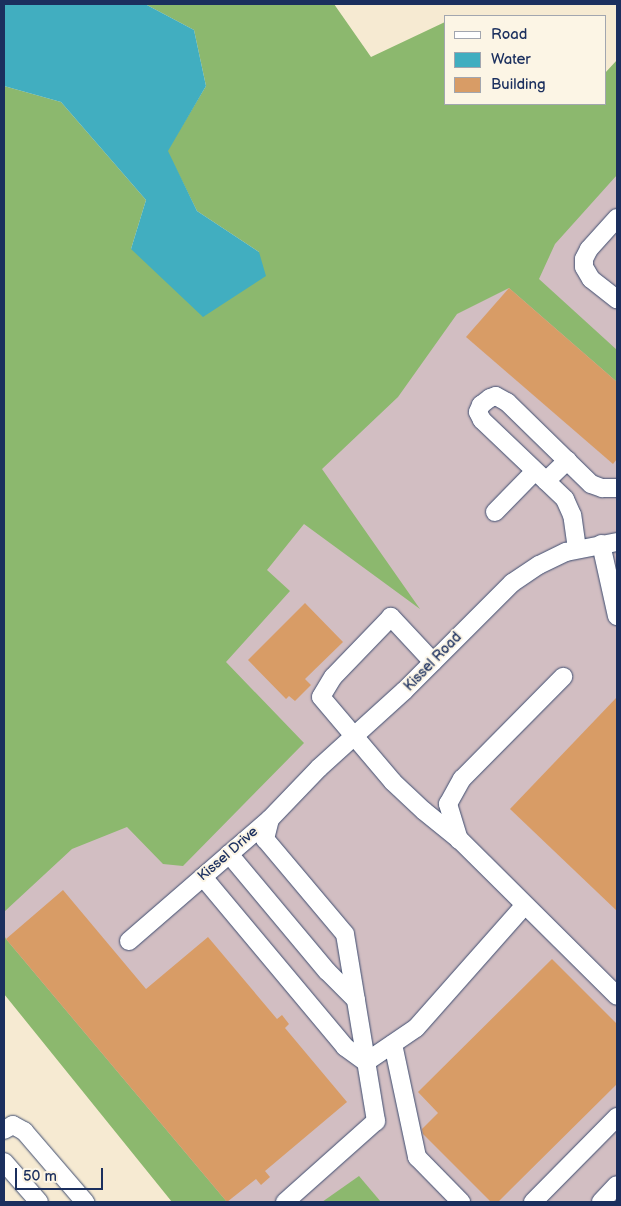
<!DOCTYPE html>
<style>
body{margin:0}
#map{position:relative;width:621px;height:1206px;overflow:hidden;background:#f6ead2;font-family:"Balsamiq Sans",sans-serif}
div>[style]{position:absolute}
.industrial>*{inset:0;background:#d2bec2}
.forest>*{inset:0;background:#8cb86e}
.water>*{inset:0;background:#41aec0}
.building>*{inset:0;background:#d89c66}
.roads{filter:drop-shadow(0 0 1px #3c4b6f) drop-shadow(0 0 1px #3c4b6f)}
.minor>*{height:18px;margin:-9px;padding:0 9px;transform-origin:9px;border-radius:9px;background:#fff}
span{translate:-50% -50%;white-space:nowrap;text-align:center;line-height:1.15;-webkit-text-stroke:4px #fcf5e5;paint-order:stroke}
.street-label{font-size:14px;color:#1b2f5e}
.frame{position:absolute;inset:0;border:5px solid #1b2f5e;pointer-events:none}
.legend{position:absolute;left:444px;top:15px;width:162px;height:90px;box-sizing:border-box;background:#fcf5e5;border:1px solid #a2a6af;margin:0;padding:6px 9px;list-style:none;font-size:15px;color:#1b2f5e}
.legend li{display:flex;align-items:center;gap:10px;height:25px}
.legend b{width:25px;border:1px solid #a2a6af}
.scale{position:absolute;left:15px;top:1168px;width:88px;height:22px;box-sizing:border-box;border:2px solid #1b2f5e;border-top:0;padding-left:6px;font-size:15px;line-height:18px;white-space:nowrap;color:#1b2f5e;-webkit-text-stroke:4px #fcf5e5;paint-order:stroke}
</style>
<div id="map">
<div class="industrial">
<i style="clip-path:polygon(617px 81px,617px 1202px,182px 1202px,4px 981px,4px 754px,605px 104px)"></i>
</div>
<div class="forest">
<i style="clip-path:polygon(145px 4px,334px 4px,371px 57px,445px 22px,445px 104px,605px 104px,605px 73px,617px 60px,617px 175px,555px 244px,539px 279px,617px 350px,617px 382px,509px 288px,457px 314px,398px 397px,322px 469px,420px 609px,304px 524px,267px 570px,290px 591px,226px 662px,304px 743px,183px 866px,163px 864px,127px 827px,72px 849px,4px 912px,4px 86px,61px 102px,146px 200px,131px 249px,259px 252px,197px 211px,167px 151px,206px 86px,194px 30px)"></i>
<i style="clip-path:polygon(4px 935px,6px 939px,227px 1202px,172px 1202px,4px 994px)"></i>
<i style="clip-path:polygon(359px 1176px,381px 1202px,322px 1202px)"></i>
</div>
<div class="water">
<i style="clip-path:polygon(4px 4px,145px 4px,194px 30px,206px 86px,168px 151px,197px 211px,259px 252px,266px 276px,203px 317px,131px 249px,146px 200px,61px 102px,4px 86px)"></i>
</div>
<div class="building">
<i style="clip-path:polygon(509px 288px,617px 382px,617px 459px,613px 464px,466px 337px)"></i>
<i style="clip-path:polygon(305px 603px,343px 642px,305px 679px,311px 685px,295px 701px,289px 696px,286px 699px,248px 660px)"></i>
<i style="clip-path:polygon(617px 697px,617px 911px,510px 809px)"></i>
<i style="clip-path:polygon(63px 890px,146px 989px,208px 937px,277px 1019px,282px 1015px,289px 1024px,285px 1028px,347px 1102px,265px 1171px,270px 1177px,261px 1185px,256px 1179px,227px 1202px,6px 939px)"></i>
<i style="clip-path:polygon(552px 959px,617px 1024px,617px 1084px,498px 1202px,491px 1202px,423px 1134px,422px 1129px,438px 1113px,418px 1092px)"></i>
</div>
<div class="roads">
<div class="minor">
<i style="left:617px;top:218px;width:42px;rotate:132.1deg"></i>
<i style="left:589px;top:249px;width:11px;rotate:117deg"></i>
<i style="left:584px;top:259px;width:8px;rotate:90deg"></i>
<i style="left:584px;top:267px;width:14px;rotate:60deg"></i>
<i style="left:591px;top:279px;width:33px;rotate:38deg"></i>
<i style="left:546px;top:481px;width:30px;rotate:-44deg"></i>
<i style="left:495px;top:512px;width:57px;rotate:-45.7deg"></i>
<i style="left:601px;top:544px;width:74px;rotate:77.5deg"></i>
<i style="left:577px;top:549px;width:34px;rotate:-98deg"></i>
<i style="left:572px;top:515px;width:17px;rotate:-114deg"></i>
<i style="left:565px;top:499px;width:115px;rotate:-136.4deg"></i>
<i style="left:482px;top:420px;width:9px;rotate:-117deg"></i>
<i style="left:478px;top:412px;width:8px;rotate:-67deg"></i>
<i style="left:481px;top:405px;width:11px;rotate:-38deg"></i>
<i style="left:490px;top:398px;width:6px;rotate:-18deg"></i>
<i style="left:496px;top:396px;width:13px;rotate:29deg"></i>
<i style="left:507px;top:402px;width:117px;rotate:44.3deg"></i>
<i style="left:591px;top:484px;width:12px;rotate:20deg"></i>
<i style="left:602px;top:488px;width:15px"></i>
<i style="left:433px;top:662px;width:62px;rotate:-133deg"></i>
<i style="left:391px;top:617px;width:83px;rotate:134deg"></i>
<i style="left:333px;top:677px;width:23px;rotate:121deg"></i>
<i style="left:321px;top:697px;width:111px;rotate:49.7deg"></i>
<i style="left:393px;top:782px;width:42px;rotate:43.1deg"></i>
<i style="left:424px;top:811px;width:46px;rotate:38.9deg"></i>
<i style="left:460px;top:840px;width:221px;rotate:44.8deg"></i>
<i style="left:270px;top:819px;width:21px;rotate:104deg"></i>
<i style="left:265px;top:839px;width:124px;rotate:49.9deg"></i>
<i style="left:345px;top:934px;width:190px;rotate:80.6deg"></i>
<i style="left:376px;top:1121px;width:122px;rotate:138.3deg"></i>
<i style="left:459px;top:840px;width:38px;rotate:-107deg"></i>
<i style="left:448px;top:804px;width:29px;rotate:-61deg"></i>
<i style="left:462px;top:779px;width:144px;rotate:-45.3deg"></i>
<i style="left:229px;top:854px;width:153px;rotate:50.1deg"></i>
<i style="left:327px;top:971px;width:41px;rotate:45deg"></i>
<i style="left:203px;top:877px;width:222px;rotate:50.1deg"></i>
<i style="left:345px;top:1047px;width:26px;rotate:36deg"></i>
<i style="left:366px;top:1062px;width:60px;rotate:-34.2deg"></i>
<i style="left:416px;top:1028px;width:164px;rotate:-48.5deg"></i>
<i style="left:129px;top:941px;width:186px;rotate:-40.9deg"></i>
<i style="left:270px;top:819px;width:71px;rotate:-46.1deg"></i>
<i style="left:319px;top:768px;width:115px;rotate:-42.2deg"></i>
<i style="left:404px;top:691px;width:153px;rotate:-45deg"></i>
<i style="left:512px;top:583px;width:32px;rotate:-34deg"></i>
<i style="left:539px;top:565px;width:30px;rotate:-26deg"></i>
<i style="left:566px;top:552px;width:52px;rotate:-11.1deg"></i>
<i style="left:393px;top:1044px;width:116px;rotate:78deg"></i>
<i style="left:417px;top:1157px;width:63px;rotate:45.6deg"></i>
<i style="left:4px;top:1130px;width:10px;rotate:-29deg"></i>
<i style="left:13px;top:1125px;width:13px;rotate:29deg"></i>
<i style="left:24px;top:1131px;width:94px;rotate:49.3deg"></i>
<i style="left:4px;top:1162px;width:53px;rotate:48.8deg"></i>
<i style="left:533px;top:1202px;width:120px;rotate:-45.3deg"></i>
<i style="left:601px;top:1202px;width:23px;rotate:-47deg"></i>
</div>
</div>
<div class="street-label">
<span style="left:433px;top:662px;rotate:-46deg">Kissel Road</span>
<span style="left:228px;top:854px;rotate:-41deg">Kissel Drive</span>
</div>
<div class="frame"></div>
<ul class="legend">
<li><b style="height:6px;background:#fff"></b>Road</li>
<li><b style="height:14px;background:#41aec0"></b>Water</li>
<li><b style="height:14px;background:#d89c66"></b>Building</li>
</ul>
<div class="scale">50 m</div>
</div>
